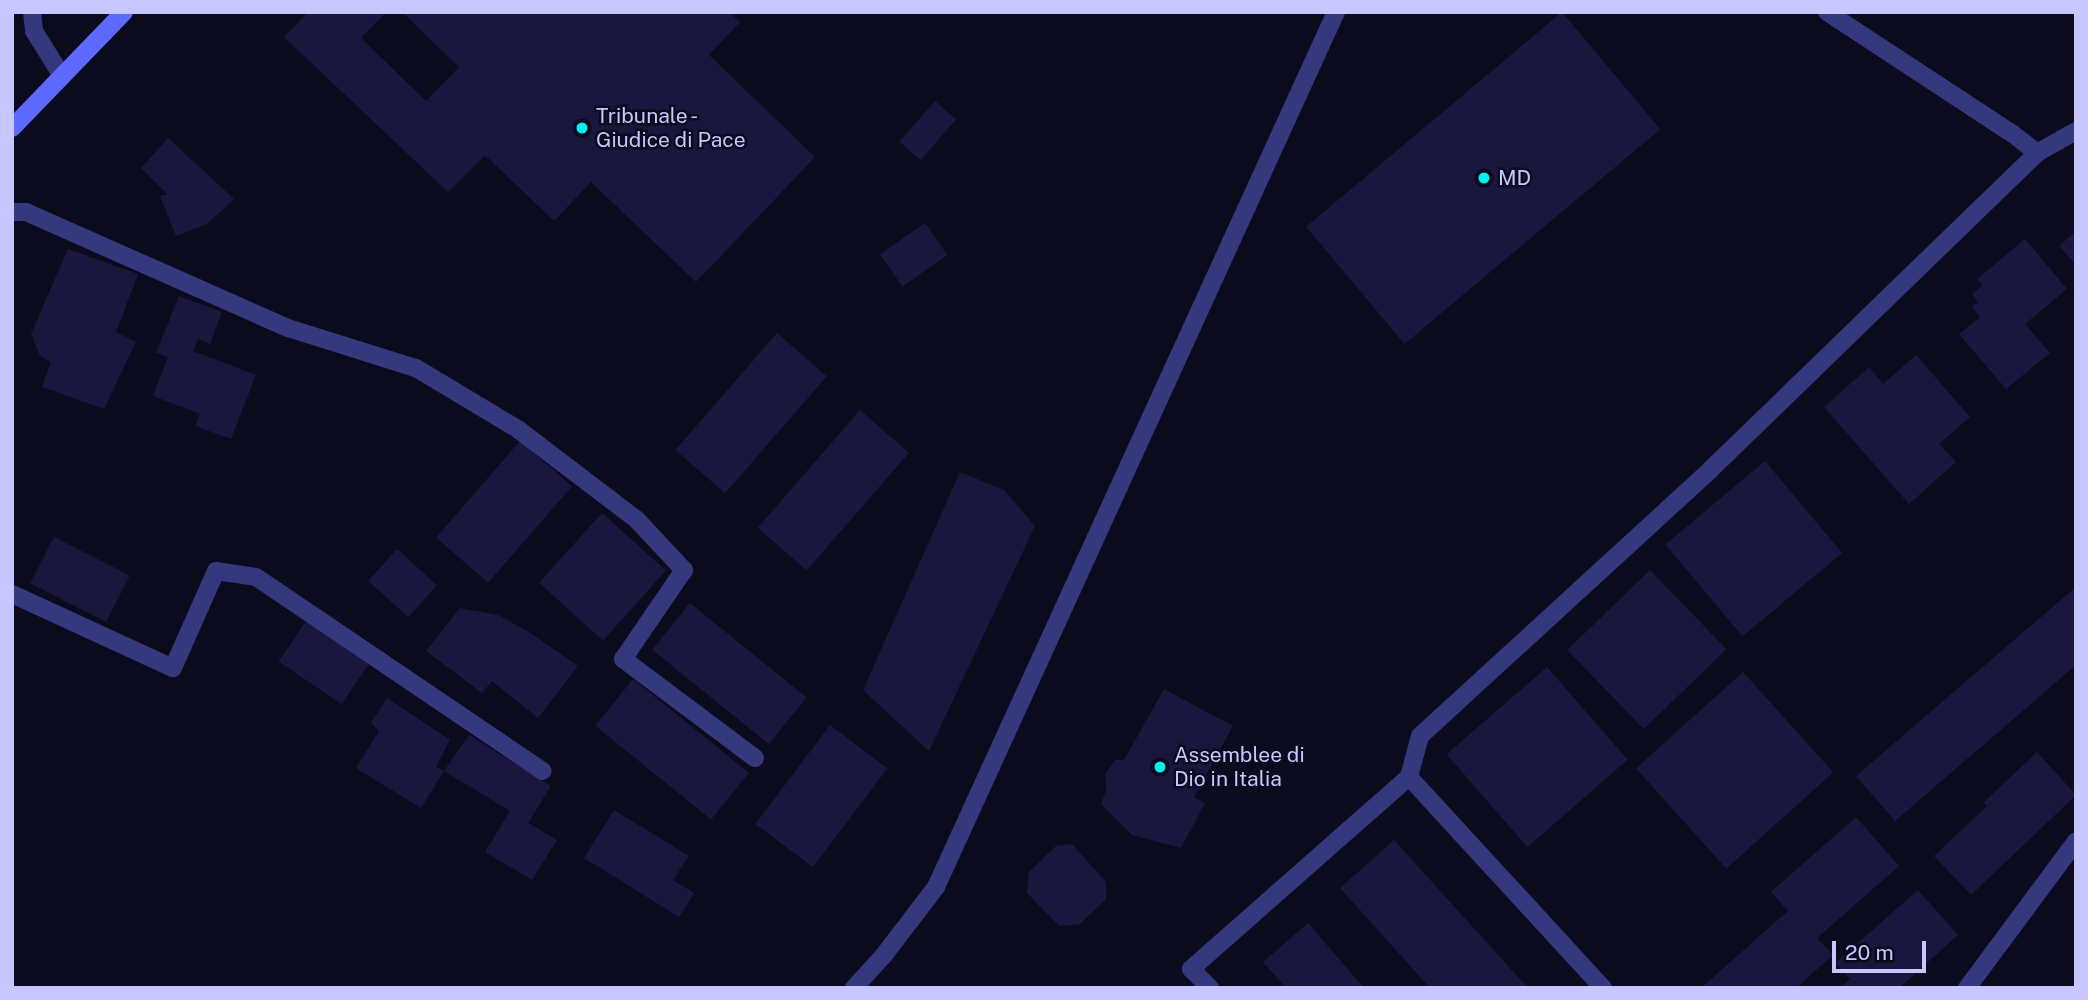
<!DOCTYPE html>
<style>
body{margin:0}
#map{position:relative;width:2088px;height:1000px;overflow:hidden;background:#0c0b1d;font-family:"Public Sans",sans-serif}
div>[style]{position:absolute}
.building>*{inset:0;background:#1a163e;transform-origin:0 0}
.minor>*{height:18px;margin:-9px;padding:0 9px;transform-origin:9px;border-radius:9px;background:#34387d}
.tertiary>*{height:18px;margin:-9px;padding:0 9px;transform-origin:9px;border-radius:9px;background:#34387d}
.secondary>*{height:18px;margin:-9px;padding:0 9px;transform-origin:9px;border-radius:9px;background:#5d69ff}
.dots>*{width:19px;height:19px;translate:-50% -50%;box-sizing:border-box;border:4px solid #0c0b1d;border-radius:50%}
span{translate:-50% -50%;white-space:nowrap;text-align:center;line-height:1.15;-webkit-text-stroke:5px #0c0b1d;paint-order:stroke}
.poi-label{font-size:21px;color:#c7c6ff}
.left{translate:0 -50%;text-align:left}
.frame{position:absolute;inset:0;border:14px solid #c7c6ff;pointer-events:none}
.scale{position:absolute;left:1832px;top:941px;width:94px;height:32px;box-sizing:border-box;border:4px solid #c7c6ff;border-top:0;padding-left:9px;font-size:21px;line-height:24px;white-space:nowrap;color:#c7c6ff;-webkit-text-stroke:5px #0c0b1d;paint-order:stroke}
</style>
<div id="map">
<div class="building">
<i style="clip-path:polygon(308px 12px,386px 12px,361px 38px,426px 101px,459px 67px,402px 12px,730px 12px,740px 22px,709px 55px,815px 157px,696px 282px,591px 182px,554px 221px,485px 155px,448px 192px,284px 37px)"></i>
<i style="left:1562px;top:12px;width:153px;height:334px;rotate:50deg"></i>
<i style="left:935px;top:101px;width:28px;height:54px;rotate:41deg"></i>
<i style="clip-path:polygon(168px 138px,234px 199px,207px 224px,176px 236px,160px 196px,167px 194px,141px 168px)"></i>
<i style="left:925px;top:223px;width:39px;height:55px;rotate:55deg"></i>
<i style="clip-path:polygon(2076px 231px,2076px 265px,2059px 246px)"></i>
<i style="clip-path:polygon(2025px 239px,2067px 289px,2025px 324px,2050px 353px,2006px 389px,1959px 334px,1980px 317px,1972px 307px,1978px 302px,1972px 294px,1983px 285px,1977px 279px)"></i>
<i style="clip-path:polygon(68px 249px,138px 274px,116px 332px,136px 342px,104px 409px,42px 387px,51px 362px,40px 356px,31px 334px)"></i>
<i style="clip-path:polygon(179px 296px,222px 312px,210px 344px,198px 339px,193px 351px,256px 375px,231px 439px,195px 426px,200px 414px,153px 396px,168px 357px,156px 353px)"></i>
<i style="left:777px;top:333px;width:66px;height:155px;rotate:41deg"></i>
<i style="clip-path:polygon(1916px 355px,1970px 417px,1939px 444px,1956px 462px,1909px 504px,1824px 407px,1869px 367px,1883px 384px)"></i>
<i style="left:860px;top:410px;width:65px;height:156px;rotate:41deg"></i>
<i style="left:520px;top:441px;width:69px;height:128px;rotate:41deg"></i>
<i style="left:1765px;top:461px;width:120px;height:130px;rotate:50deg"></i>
<i style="clip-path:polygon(960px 472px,1004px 490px,1035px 526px,929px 751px,863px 690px)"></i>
<i style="left:602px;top:513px;width:86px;height:94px;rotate:42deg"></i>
<i style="left:54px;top:537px;width:85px;height:52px;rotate:27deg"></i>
<i style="left:397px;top:549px;width:54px;height:43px;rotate:42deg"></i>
<i style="left:1650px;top:570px;width:110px;height:115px;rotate:46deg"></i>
<i style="clip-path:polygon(2076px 587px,2076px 665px,1895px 821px,1856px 776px)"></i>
<i style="left:690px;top:603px;width:150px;height:60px;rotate:39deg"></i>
<i style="clip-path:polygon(460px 608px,498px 615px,529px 632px,578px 666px,538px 718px,492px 681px,482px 693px,426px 651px)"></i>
<i style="left:306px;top:621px;width:76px;height:49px;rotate:34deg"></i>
<i style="left:1547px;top:667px;width:123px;height:133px;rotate:49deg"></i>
<i style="left:1743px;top:672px;width:135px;height:144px;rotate:48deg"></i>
<i style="left:633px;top:679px;width:149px;height:60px;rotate:39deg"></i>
<i style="clip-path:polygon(1164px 689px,1233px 726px,1194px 797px,1205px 803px,1181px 848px,1132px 835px,1101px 804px,1106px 791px,1105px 774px,1115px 760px,1124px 760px)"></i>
<i style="clip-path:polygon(387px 698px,450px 740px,436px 767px,444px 771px,469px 735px,551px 786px,528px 823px,557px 840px,532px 880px,485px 852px,510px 811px,444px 771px,421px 808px,356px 768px,379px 731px,371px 723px)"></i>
<i style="left:830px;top:725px;width:72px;height:124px;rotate:37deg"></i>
<i style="clip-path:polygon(2037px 752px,2076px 795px,1971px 895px,1934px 856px,1987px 806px,1983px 803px)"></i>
<i style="clip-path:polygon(614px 810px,689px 856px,673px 880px,694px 893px,679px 917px,584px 858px)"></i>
<i style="clip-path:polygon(1856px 817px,1899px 866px,1817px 938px,1833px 955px,1796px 988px,1701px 988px,1788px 911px,1771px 892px)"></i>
<i style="clip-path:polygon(1394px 840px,1528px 988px,1430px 988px,1340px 888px)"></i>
<i style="clip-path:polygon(1072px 844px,1106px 882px,1106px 899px,1080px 924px,1059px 926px,1027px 893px,1029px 872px,1056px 846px)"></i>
<i style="clip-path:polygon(1918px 890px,1958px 935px,1899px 988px,1840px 988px,1850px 979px,1835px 963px)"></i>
<i style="clip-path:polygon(1308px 923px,1364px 988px,1286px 988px,1263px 962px)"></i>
</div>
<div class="minor">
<i style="left:32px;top:12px;width:19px;rotate:84deg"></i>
<i style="left:34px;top:31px;width:53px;rotate:58.1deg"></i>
<i style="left:1827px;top:12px;width:222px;rotate:33.3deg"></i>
<i style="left:2013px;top:134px;width:31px;rotate:38deg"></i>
<i style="left:12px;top:212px;width:14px"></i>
<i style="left:26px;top:212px;width:287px;rotate:23.9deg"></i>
<i style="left:288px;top:328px;width:134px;rotate:17.4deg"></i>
<i style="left:416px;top:368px;width:120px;rotate:31deg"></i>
<i style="left:519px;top:430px;width:148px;rotate:37.3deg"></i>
<i style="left:637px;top:520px;width:69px;rotate:46.8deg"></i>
<i style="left:684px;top:570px;width:108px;rotate:124.4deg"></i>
<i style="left:623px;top:659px;width:165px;rotate:36.9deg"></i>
<i style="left:12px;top:594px;width:177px;rotate:24.7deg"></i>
<i style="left:173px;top:668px;width:106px;rotate:-66.1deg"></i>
<i style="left:216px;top:571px;width:40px;rotate:8.5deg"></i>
<i style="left:256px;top:577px;width:346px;rotate:34.1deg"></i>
<i style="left:1409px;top:777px;width:287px;rotate:47.4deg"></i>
<i style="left:1210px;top:988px;width:27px;rotate:-135deg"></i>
<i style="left:1191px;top:969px;width:290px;rotate:-41.4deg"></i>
<i style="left:1409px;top:777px;width:42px;rotate:-75deg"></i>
<i style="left:1420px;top:736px;width:394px;rotate:-42.5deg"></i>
<i style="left:1710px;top:470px;width:455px;rotate:-44.1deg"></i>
<i style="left:2037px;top:153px;width:45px;rotate:-29.4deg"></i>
<i style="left:1967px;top:988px;width:183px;rotate:-53.4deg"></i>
</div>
<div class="tertiary">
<i style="left:854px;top:988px;width:45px;rotate:-47.7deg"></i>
<i style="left:884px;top:955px;width:86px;rotate:-52.6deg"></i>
<i style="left:936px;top:887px;width:962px;rotate:-65.43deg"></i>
</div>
<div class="secondary">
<i style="left:12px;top:128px;width:161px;rotate:-46deg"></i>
</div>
<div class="dots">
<i style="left:582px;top:128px;background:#00f1f1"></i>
<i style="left:1484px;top:178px;background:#00f1f1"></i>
<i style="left:1160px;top:767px;background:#00f1f1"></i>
</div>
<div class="poi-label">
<span class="left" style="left:596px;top:128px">Tribunale -<br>Giudice di Pace</span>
<span class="left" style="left:1498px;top:178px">MD</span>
<span class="left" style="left:1174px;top:767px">Assemblee di<br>Dio in Italia</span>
</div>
<div class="frame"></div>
<div class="scale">20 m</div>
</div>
